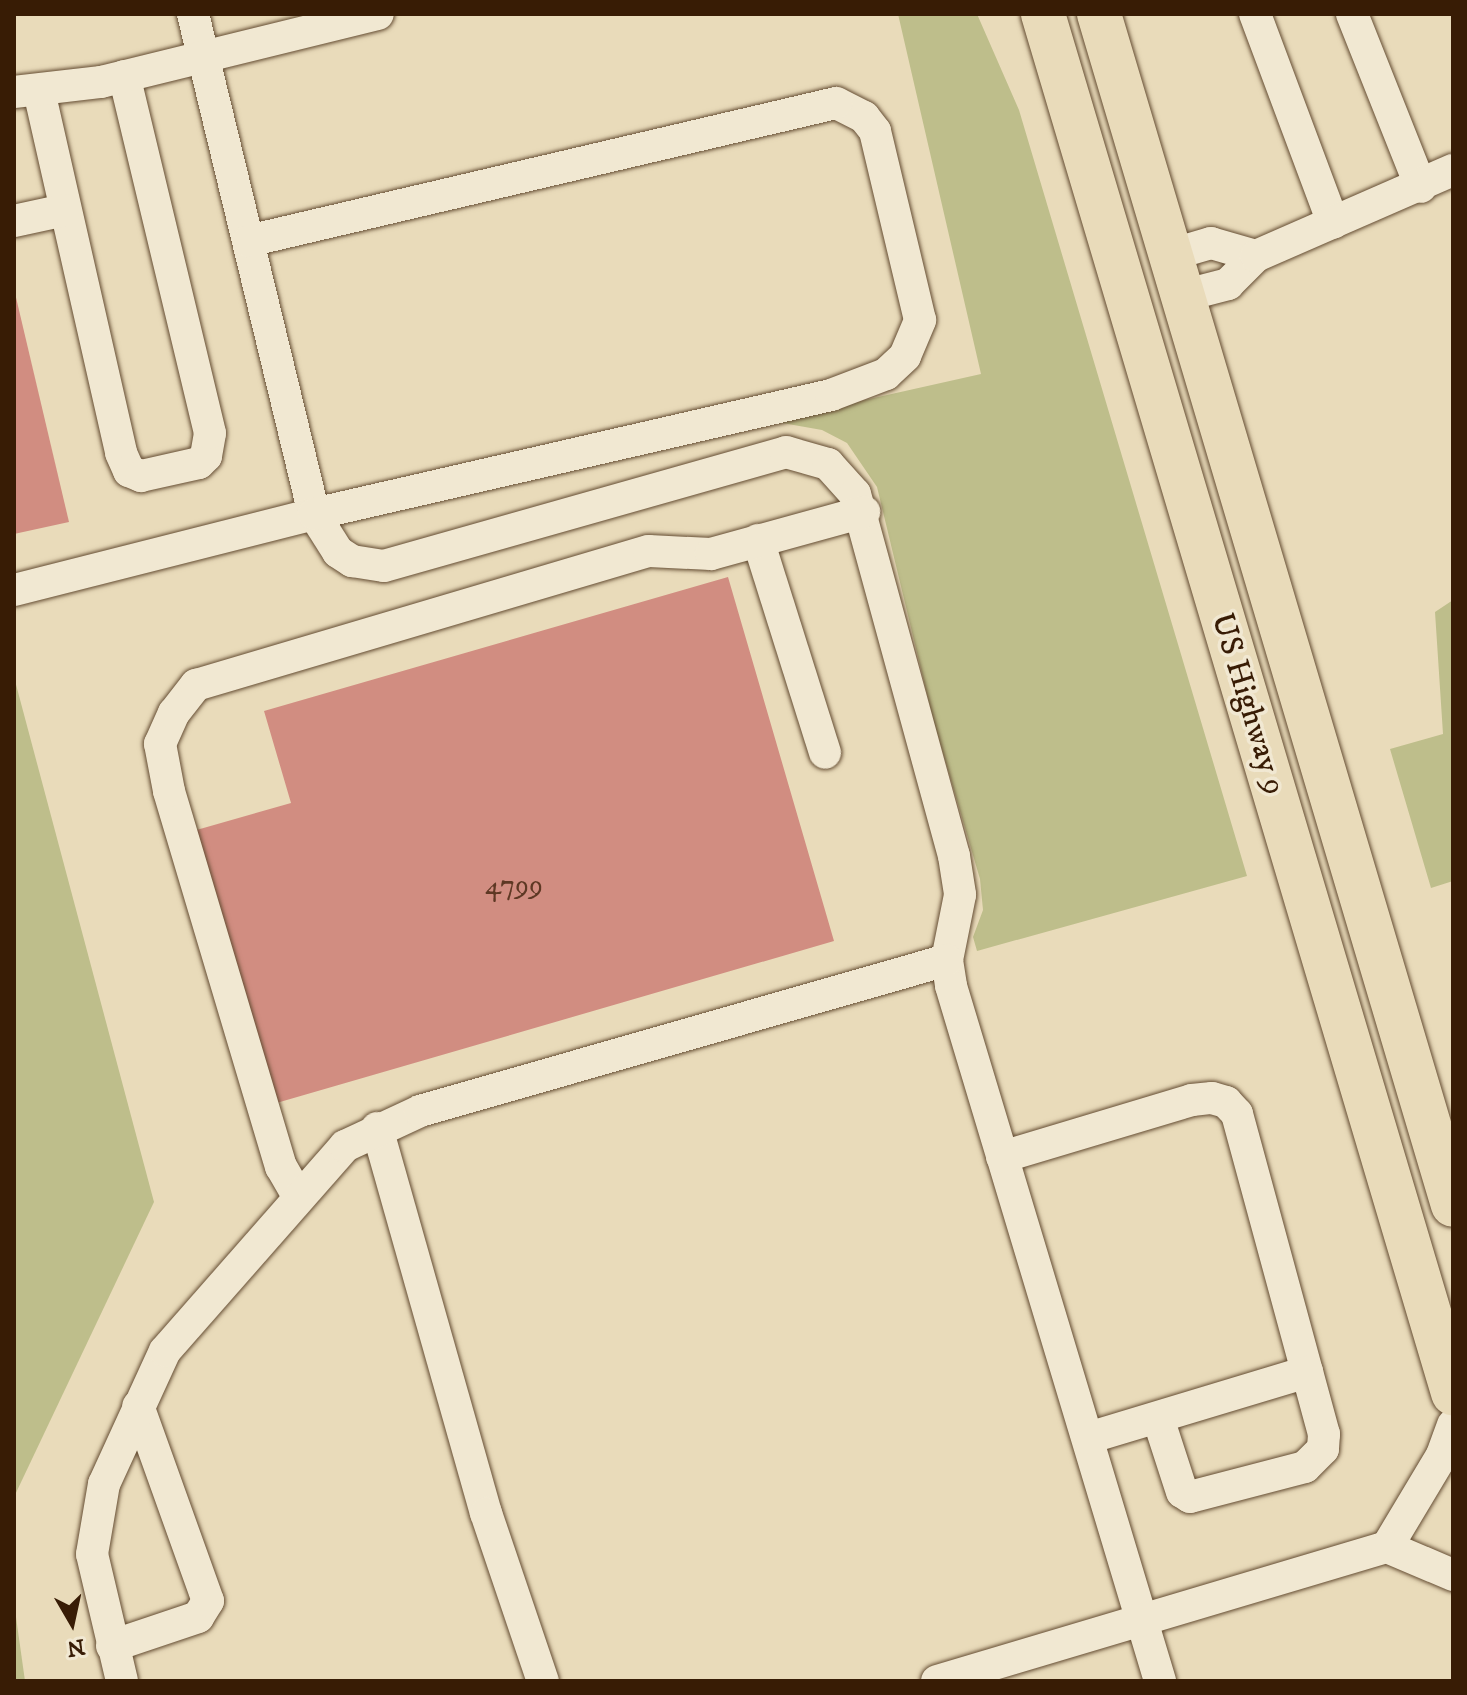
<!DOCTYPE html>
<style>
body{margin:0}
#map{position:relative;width:1467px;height:1695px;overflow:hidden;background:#e9dbba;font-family:"IM FELL DW Pica",serif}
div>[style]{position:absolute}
.green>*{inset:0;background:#bebe8b}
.building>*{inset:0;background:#d18d81}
.roads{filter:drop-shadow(0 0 2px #644c32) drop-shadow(0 0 2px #644c32)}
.minor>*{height:32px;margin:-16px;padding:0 16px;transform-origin:16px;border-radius:16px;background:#f1e8d2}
.highway>*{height:44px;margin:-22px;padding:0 22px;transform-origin:22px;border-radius:22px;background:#e9dbba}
span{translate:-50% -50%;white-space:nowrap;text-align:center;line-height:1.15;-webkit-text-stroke:7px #f1e8d2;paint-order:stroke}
.number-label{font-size:28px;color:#5e3824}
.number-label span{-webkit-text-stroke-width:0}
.street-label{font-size:32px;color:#381c05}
.frame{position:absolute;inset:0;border:16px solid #381c05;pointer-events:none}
.north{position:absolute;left:32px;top:1583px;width:80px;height:80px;-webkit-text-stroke:6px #f1e8d2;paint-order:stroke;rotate:171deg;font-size:22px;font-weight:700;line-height:32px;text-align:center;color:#381c05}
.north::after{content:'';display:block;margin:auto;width:28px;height:36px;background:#381c05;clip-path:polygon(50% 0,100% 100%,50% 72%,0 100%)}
</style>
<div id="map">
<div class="green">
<i style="clip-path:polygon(898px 14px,977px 14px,1019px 110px,1247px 876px,977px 951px,973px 937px,983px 910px,980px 879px,933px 719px,877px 487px,847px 443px,822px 430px,771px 421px,981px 374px)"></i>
<i style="clip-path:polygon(1453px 600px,1453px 881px,1431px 888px,1390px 749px,1443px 734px,1435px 612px)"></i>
<i style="clip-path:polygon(14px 677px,154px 1202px,14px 1497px)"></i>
<i style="clip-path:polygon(14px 1603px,25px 1681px,14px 1681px)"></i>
</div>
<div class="building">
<i style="clip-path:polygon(14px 289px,69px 522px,14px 534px)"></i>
<i style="clip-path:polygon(728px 577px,834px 941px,273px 1104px,193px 831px,291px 803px,264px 711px)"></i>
</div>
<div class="roads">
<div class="minor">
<i style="left:193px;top:14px;width:514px;rotate:76.4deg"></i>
<i style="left:314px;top:514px;width:45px;rotate:57.7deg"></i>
<i style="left:338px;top:552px;width:17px;rotate:33deg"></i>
<i style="left:352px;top:561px;width:32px;rotate:9deg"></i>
<i style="left:384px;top:566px;width:418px;rotate:-15.8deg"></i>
<i style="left:786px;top:452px;width:44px;rotate:15.9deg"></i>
<i style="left:828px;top:464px;width:40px;rotate:48deg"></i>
<i style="left:855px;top:494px;width:375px;rotate:74.7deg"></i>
<i style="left:954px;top:856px;width:39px;rotate:81deg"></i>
<i style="left:960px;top:895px;width:66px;rotate:101.3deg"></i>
<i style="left:947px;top:960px;width:26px;rotate:81deg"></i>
<i style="left:951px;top:986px;width:726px;rotate:73.26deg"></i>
<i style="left:1255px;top:14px;width:223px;rotate:69.5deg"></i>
<i style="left:1352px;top:14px;width:186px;rotate:68.3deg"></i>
<i style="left:39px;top:91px;width:371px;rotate:77.2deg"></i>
<i style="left:121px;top:453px;width:20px;rotate:66deg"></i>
<i style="left:129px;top:471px;width:13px;rotate:23deg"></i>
<i style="left:141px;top:476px;width:59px;rotate:-12.6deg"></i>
<i style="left:199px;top:463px;width:10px;rotate:-45deg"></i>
<i style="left:206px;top:456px;width:23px;rotate:-80deg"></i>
<i style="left:210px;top:433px;width:367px;rotate:-103.5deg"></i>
<i style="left:14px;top:92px;width:88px;rotate:-6.6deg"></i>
<i style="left:101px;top:82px;width:285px;rotate:-13.8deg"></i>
<i style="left:14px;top:221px;width:52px;rotate:-12.2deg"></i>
<i style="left:1170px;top:255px;width:43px;rotate:-16.3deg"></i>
<i style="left:1211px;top:243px;width:47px;rotate:16.1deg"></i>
<i style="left:1182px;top:296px;width:48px;rotate:-14.6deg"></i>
<i style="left:1228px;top:284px;width:40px;rotate:-45deg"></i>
<i style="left:1256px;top:256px;width:215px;rotate:-23.6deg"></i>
<i style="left:758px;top:540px;width:223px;rotate:72.5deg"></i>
<i style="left:14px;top:590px;width:309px;rotate:-14.2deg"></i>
<i style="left:314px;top:514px;width:531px;rotate:-12.96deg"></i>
<i style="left:831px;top:395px;width:59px;rotate:-20.9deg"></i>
<i style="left:886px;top:374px;width:26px;rotate:-43deg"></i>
<i style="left:905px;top:356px;width:39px;rotate:-67deg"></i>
<i style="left:920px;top:320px;width:194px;rotate:-103.4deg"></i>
<i style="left:875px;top:131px;width:18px;rotate:-128deg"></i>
<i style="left:864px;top:117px;width:31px;rotate:-153deg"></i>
<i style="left:836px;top:103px;width:604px;rotate:166.79deg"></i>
<i style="left:377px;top:1128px;width:400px;rotate:74.2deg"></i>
<i style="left:486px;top:1513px;width:177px;rotate:71.3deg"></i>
<i style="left:1002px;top:1157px;width:198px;rotate:-16.7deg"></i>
<i style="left:1192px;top:1100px;width:20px;rotate:-6deg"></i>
<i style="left:1212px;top:1098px;width:15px;rotate:16deg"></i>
<i style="left:1226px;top:1102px;width:16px;rotate:47deg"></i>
<i style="left:1237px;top:1114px;width:332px;rotate:74.8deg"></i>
<i style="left:1324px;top:1434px;width:15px;rotate:94deg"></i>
<i style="left:1323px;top:1449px;width:25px;rotate:135deg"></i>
<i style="left:1305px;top:1467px;width:119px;rotate:165.4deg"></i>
<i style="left:1190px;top:1497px;width:9px;rotate:-148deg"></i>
<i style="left:1182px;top:1492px;width:78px;rotate:-108deg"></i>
<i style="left:298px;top:1196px;width:34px;rotate:-120deg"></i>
<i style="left:281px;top:1167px;width:392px;rotate:-106.6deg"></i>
<i style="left:169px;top:791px;width:48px;rotate:-100.8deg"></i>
<i style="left:160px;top:744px;width:34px;rotate:-66deg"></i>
<i style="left:174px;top:713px;width:36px;rotate:-52deg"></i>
<i style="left:196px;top:685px;width:472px;rotate:-16.5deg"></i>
<i style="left:649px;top:551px;width:62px;rotate:2.8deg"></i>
<i style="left:711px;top:554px;width:159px;rotate:-15.4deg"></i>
<i style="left:1088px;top:1438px;width:229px;rotate:-16.8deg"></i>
<i style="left:1387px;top:1547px;width:107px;rotate:-59.1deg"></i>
<i style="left:1442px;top:1455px;width:32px;rotate:-70deg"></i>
<i style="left:112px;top:1646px;width:91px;rotate:-18.6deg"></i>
<i style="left:198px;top:1617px;width:19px;rotate:-58deg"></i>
<i style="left:208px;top:1601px;width:207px;rotate:-109.7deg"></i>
<i style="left:122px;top:1681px;width:130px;rotate:-103.3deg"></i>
<i style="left:92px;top:1554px;width:71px;rotate:-80.3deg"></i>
<i style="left:104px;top:1484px;width:146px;rotate:-65.4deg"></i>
<i style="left:165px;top:1351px;width:273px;rotate:-48.7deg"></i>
<i style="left:345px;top:1146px;width:83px;rotate:-25deg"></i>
<i style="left:420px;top:1111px;width:548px;rotate:-15.99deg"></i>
<i style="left:937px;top:1681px;width:470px;rotate:-16.6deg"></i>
<i style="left:1387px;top:1547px;width:72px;rotate:23deg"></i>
</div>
<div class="highway">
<i style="left:1043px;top:14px;width:1439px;rotate:73.44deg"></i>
<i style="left:1099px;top:14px;width:1242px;rotate:73.45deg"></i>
</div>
</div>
<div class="number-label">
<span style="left:514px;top:886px">4799</span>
</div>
<div class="street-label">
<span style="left:1248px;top:704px;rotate:73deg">US Highway 9</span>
</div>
<div class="frame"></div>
<div class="north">N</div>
</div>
